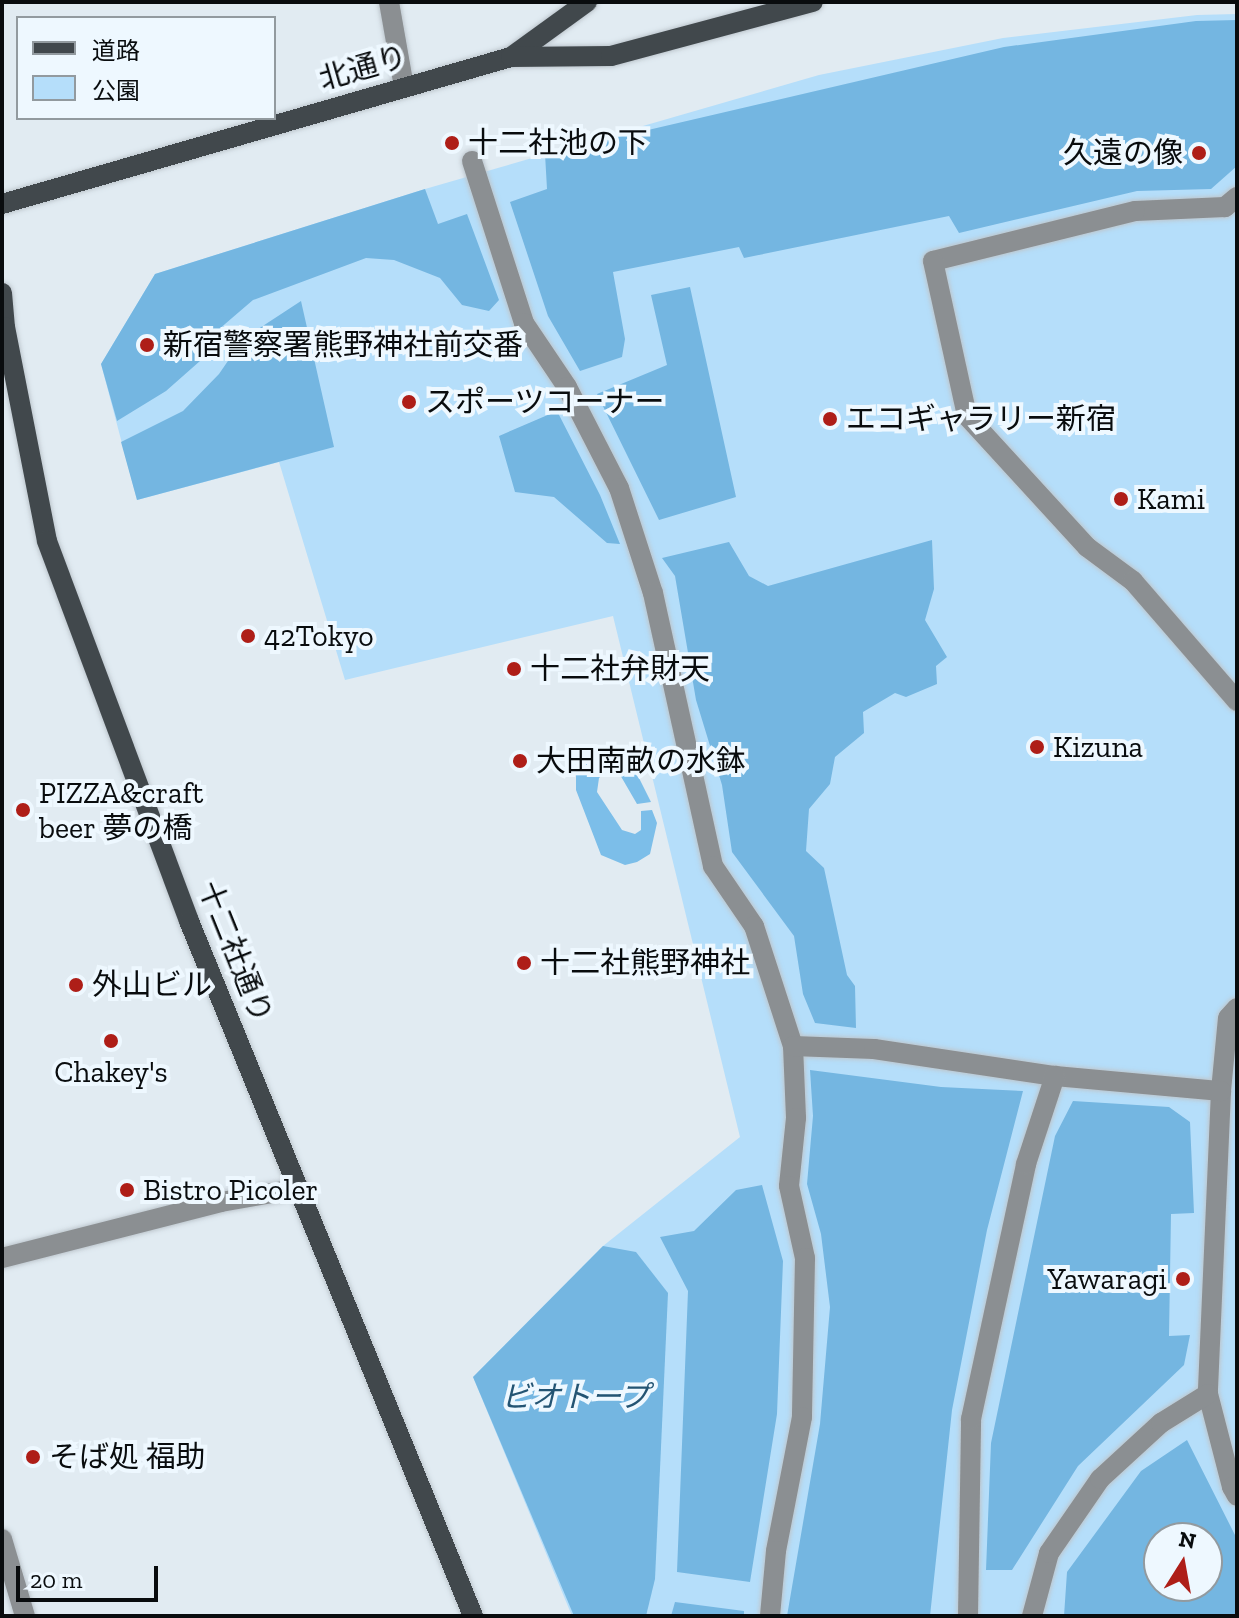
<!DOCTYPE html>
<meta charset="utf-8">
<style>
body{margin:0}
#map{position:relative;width:1239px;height:1618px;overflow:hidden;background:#e1ebf2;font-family:"Zilla Slab","Noto Sans JP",serif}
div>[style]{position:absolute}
.green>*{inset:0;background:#b5defa}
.forest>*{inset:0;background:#74b6e1}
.water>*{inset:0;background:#7cbee9}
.roads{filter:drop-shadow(0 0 2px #bec7ce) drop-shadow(0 0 2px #bec7ce)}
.minor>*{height:20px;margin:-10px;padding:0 10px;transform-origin:10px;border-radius:10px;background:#8b8f92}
.major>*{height:20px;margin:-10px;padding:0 10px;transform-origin:10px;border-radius:10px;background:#41484c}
.dots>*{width:22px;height:22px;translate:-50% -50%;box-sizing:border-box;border:4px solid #eef8ff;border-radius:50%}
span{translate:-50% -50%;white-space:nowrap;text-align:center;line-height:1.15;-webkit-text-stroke:8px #eef8ff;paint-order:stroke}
.street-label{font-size:30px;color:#090c0e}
.poi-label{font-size:30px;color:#090c0e}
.left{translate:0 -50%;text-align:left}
.right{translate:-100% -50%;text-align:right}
.park-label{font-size:30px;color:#235473;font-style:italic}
.frame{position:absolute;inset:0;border:4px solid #090c0e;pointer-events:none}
.legend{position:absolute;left:16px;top:16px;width:260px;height:104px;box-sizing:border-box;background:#eef8ff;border:2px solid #929a9f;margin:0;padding:10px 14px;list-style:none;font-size:24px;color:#090c0e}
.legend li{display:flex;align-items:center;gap:16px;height:40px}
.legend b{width:40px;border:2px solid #929a9f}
.north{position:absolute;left:1143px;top:1522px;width:80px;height:80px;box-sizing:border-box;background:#eef8ff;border:2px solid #929a9f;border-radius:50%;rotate:11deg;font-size:22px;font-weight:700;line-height:32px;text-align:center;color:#090c0e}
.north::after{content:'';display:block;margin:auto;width:28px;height:36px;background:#ae1e18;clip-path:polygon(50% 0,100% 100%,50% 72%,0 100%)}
.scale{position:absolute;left:16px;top:1566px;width:142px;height:36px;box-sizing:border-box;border:4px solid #090c0e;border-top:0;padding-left:10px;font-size:24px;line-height:28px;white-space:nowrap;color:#090c0e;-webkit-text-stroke:6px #eef8ff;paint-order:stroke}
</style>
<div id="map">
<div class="green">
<i style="clip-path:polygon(evenodd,1237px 14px,1237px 1616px,572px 1616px,473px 1377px,603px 1246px,740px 1137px,613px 616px,345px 680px,279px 462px,137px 500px,101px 364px,155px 274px,425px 189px,819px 75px,1003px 38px,1197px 15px,1237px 14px,1159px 1538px,1207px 1538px,1207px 1586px,1159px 1586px,1159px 1538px)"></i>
</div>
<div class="forest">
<i style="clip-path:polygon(1237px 20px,1237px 166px,1211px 189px,1137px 191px,959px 233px,949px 216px,744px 258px,739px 247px,613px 272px,625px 339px,622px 357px,580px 371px,548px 316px,510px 202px,547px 189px,545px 154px,1004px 47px,1196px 21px)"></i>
<i style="clip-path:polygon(425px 189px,438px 224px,467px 214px,499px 300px,489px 311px,462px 305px,440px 278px,394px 260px,366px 258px,253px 300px,218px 330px,200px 361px,166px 391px,117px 421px,101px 364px,155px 274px)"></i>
<i style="clip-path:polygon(690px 287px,736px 497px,659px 520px,597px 394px,667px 365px,651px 295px)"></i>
<i style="clip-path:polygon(301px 301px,334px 447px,137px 500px,121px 442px,183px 411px,219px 374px,243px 339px)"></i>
<i style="clip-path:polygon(557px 411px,600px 495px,620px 544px,607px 543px,554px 497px,515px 492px,499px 436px)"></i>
<i style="clip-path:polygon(932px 540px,934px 589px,925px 620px,947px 657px,936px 666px,937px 684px,906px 697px,895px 693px,863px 712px,864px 733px,835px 757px,830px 784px,809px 809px,806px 851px,824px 868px,847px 975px,855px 986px,856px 1028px,815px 1023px,803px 994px,794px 936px,732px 852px,722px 785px,696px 700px,675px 576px,662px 558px,729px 542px,749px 576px,768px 586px)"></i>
<i style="clip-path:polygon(810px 1070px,941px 1087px,1023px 1091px,987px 1230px,952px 1410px,930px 1616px,787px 1616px,820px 1424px,830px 1307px,821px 1234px,807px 1184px,813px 1116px)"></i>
<i style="clip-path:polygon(1073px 1101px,1169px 1107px,1190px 1122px,1194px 1213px,1171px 1214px,1169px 1336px,1190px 1335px,1184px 1365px,1078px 1466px,1012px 1570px,986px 1570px,991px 1443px,1055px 1136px)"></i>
<i style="clip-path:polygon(762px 1185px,783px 1261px,777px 1414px,750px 1582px,677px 1572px,688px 1291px,660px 1237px,694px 1231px,736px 1190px)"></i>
<i style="clip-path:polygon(603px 1246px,636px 1252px,668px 1293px,655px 1579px,646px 1616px,574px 1616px,473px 1377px)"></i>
<i style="clip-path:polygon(evenodd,1187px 1440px,1237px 1539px,1237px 1616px,1064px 1616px,1067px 1572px,1141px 1471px,1187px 1440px,1159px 1538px,1207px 1538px,1207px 1586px,1159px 1586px,1159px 1538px)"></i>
<i style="clip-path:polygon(675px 1602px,744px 1611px,744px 1616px,671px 1616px)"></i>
</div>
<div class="water">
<i style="clip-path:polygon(597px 751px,628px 756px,651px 802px,637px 804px,619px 773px,607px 771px,599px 778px,597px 792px,622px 830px,635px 834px,641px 830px,641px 811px,652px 810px,657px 823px,650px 854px,637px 862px,625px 865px,601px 855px,576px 790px,576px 772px,582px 758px)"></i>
</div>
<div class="roads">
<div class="minor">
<i style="left:389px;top:2px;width:86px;rotate:80deg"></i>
<i style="left:472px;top:161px;width:170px;rotate:72.2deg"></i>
<i style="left:524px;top:323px;width:77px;rotate:56.1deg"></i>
<i style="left:567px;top:387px;width:114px;rotate:62.8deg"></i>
<i style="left:619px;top:488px;width:110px;rotate:72.1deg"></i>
<i style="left:653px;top:593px;width:280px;rotate:77.6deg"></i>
<i style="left:713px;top:866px;width:73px;rotate:55.7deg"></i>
<i style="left:754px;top:926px;width:126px;rotate:72deg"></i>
<i style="left:793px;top:1046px;width:72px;rotate:87.6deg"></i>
<i style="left:796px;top:1118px;width:68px;rotate:95.9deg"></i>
<i style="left:789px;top:1186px;width:74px;rotate:77.5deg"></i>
<i style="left:805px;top:1258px;width:159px;rotate:91.1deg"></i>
<i style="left:802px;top:1417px;width:136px;rotate:101deg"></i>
<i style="left:776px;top:1551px;width:65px;rotate:95.3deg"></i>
<i style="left:1237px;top:197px;width:16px;rotate:140deg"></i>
<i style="left:1225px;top:207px;width:90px;rotate:177.5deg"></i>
<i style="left:1135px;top:211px;width:208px;rotate:166.1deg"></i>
<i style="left:933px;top:261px;width:159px;rotate:77.6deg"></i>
<i style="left:967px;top:416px;width:178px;rotate:47.5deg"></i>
<i style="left:1087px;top:547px;width:57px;rotate:36.5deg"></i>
<i style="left:1133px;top:581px;width:159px;rotate:49.1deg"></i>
<i style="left:1237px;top:1008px;width:13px;rotate:132deg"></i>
<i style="left:1228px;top:1018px;width:73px;rotate:95.5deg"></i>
<i style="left:1221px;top:1091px;width:303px;rotate:92.5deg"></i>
<i style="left:1208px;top:1394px;width:96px;rotate:75.5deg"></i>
<i style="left:1232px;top:1487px;width:10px;rotate:61deg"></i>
<i style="left:793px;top:1046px;width:81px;rotate:2.1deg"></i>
<i style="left:874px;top:1049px;width:183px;rotate:8.5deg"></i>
<i style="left:1055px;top:1076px;width:167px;rotate:5.2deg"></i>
<i style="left:2px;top:1258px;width:226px;rotate:-14.3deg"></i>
<i style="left:221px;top:1202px;width:80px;rotate:-10deg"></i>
<i style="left:2px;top:1539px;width:80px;rotate:73.4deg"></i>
<i style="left:968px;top:1616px;width:197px;rotate:-89.1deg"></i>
<i style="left:971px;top:1419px;width:261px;rotate:-77.8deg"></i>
<i style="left:1026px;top:1164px;width:93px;rotate:-71.8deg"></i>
<i style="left:1032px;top:1616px;width:65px;rotate:-74.9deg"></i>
<i style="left:1049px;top:1553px;width:90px;rotate:-55.4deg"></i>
<i style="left:1100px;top:1479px;width:83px;rotate:-42.6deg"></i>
<i style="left:1161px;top:1423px;width:55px;rotate:-31.7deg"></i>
</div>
<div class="major">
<i style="left:511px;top:57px;width:94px;rotate:-35.9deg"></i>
<i style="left:2px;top:204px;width:530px;rotate:-16.11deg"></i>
<i style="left:511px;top:57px;width:100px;rotate:-0.6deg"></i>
<i style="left:611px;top:56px;width:209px;rotate:-15deg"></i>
<i style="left:2px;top:293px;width:34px;rotate:85deg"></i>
<i style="left:5px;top:327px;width:218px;rotate:78.9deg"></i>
<i style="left:47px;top:541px;width:406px;rotate:69.5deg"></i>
<i style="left:189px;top:921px;width:751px;rotate:67.77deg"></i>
</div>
</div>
<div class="dots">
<i style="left:452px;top:143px;background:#ae1e18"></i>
<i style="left:1199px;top:153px;background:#ae1e18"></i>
<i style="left:147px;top:345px;background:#ae1e18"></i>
<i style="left:409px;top:402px;background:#ae1e18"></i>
<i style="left:830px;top:419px;background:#ae1e18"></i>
<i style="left:1121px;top:499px;background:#ae1e18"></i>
<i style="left:248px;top:636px;background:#ae1e18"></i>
<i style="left:514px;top:669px;background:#ae1e18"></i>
<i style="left:1037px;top:747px;background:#ae1e18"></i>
<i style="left:520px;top:761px;background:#ae1e18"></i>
<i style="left:23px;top:810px;background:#ae1e18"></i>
<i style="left:524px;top:963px;background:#ae1e18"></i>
<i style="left:76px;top:985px;background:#ae1e18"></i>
<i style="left:111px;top:1041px;background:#ae1e18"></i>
<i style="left:127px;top:1190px;background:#ae1e18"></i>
<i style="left:1183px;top:1279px;background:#ae1e18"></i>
<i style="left:33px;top:1457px;background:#ae1e18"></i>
</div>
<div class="street-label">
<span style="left:363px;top:68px;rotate:-16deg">北通り</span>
<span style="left:235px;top:952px;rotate:68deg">十二社通り</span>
</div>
<div class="poi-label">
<span class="left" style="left:468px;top:143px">十二社池の下</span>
<span class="right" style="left:1183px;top:153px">久遠の像</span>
<span class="left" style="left:163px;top:345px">新宿警察署熊野神社前交番</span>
<span class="left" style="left:425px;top:402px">スポーツコーナー</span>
<span class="left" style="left:846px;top:419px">エコギャラリー新宿</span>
<span class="left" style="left:1137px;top:499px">Kami</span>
<span class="left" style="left:264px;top:636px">42Tokyo</span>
<span class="left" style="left:530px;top:669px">十二社弁財天</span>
<span class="left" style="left:1053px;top:747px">Kizuna</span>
<span class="left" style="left:536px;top:761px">大田南畝の水鉢</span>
<span class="left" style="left:39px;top:810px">PIZZA&amp;craft<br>beer 夢の橋</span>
<span class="left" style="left:540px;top:963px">十二社熊野神社</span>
<span class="left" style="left:92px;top:985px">外山ビル</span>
<span style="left:111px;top:1072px">Chakey's</span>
<span class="left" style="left:143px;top:1190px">Bistro Picoler</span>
<span class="right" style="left:1167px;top:1279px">Yawaragi</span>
<span class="left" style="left:49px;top:1457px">そば処 福助</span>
</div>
<div class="park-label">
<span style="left:575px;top:1397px">ビオトープ</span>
</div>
<div class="frame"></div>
<ul class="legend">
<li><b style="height:10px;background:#41484c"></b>道路</li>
<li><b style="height:22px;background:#b5defa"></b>公園</li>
</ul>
<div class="north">N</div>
<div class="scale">20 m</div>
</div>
